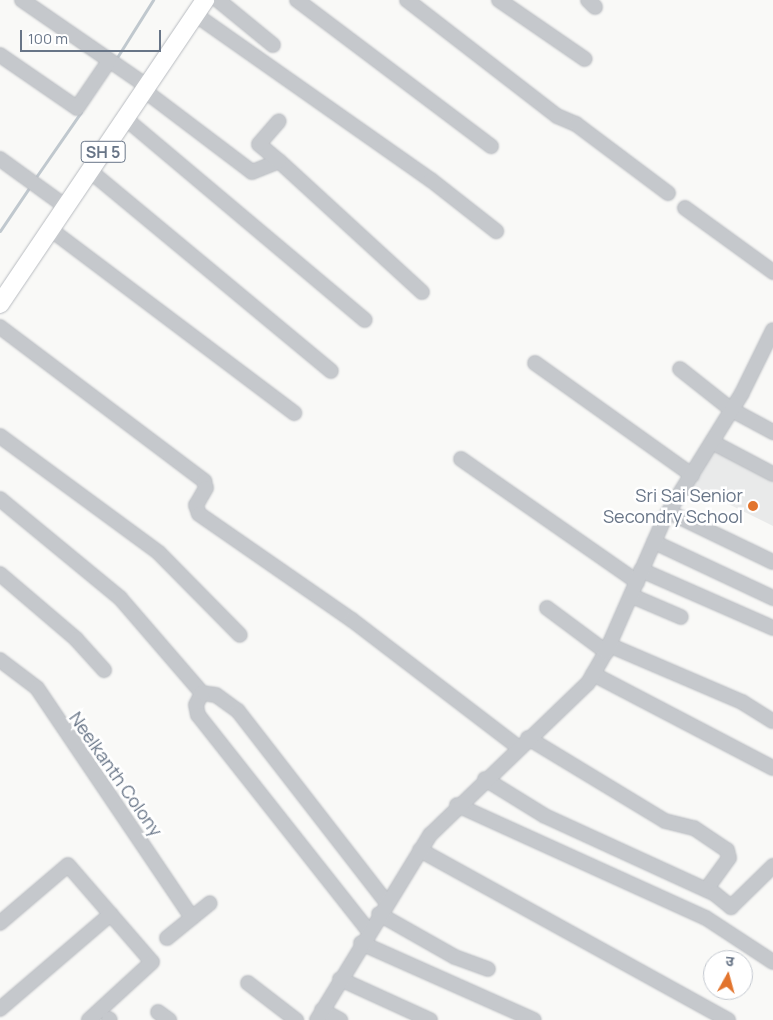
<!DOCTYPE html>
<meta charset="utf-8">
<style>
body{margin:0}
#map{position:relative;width:773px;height:1020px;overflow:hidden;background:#f9f9f7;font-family:Manrope,"Noto Sans Devanagari",sans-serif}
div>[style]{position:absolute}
.built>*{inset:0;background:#e9eaea}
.stream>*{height:3px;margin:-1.5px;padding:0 1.5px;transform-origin:1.5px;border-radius:1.5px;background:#c0c8ce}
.roads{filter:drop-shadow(0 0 1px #b8bbc0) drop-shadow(0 0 1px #b8bbc0)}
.minor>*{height:14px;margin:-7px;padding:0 7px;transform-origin:7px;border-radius:7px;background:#c5c8cc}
.major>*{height:18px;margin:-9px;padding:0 9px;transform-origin:9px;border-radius:9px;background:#fff}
.dots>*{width:14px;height:14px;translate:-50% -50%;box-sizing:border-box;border:2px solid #fff;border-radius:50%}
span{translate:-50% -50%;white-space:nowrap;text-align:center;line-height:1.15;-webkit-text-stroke:5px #fff;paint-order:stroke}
.shield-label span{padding:1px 4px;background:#fff;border:1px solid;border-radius:4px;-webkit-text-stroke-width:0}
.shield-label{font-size:16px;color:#687587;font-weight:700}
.poi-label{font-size:18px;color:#687587}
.right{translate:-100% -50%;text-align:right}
.street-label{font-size:18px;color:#687587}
.north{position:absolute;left:703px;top:950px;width:50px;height:50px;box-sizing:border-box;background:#fff;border:1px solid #c3c8cf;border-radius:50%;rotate:7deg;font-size:14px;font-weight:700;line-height:20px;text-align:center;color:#687587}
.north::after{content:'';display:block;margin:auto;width:18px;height:22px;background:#e2742d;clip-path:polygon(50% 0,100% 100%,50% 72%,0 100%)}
.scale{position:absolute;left:20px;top:30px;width:141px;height:22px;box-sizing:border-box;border:2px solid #687587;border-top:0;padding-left:6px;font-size:15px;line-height:18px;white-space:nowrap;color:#687587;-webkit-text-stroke:4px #fff;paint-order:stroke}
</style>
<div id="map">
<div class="built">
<i style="clip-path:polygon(714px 449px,773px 479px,773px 526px,692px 486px)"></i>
</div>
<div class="stream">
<i style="left:116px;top:59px;width:70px;rotate:-57.9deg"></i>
<i style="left:36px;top:177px;width:79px;rotate:-55.3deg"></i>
<i style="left:0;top:231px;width:52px;rotate:-56deg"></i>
</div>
<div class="roads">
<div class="minor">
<i style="left:22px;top:0;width:153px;rotate:34.6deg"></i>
<i style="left:218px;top:0;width:71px;rotate:39.3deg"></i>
<i style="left:297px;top:0;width:243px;rotate:37deg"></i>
<i style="left:407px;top:0;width:190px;rotate:37.7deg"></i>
<i style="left:557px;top:116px;width:21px;rotate:23deg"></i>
<i style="left:576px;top:124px;width:115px;rotate:36.9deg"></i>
<i style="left:499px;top:0;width:104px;rotate:34.5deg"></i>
<i style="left:588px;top:0;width:10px;rotate:45deg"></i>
<i style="left:196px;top:15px;width:287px;rotate:35.1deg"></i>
<i style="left:431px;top:180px;width:83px;rotate:38.1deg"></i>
<i style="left:0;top:55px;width:93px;rotate:34.5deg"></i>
<i style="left:77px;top:108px;width:57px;rotate:-55.8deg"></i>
<i style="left:145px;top:91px;width:134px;rotate:37.1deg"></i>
<i style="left:252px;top:172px;width:29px;rotate:-22deg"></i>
<i style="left:279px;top:161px;width:194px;rotate:42.5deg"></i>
<i style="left:126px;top:119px;width:312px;rotate:40.1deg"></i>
<i style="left:0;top:159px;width:80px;rotate:35.9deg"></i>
<i style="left:279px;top:161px;width:26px;rotate:-140deg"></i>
<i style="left:259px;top:144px;width:30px;rotate:-49deg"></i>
<i style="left:90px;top:171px;width:313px;rotate:39.7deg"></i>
<i style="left:685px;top:208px;width:109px;rotate:36deg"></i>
<i style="left:50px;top:229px;width:306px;rotate:37deg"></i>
<i style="left:0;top:327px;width:256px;rotate:37deg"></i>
<i style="left:204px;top:481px;width:7px;rotate:74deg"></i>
<i style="left:206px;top:488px;width:20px;rotate:120deg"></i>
<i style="left:196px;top:505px;width:9px;rotate:72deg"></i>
<i style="left:199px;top:514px;width:186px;rotate:34.7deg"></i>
<i style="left:352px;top:620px;width:209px;rotate:37.4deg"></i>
<i style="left:535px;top:363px;width:193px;rotate:35.5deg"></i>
<i style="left:680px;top:369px;width:66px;rotate:38.3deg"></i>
<i style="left:732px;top:410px;width:47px;rotate:28.2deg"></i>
<i style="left:0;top:436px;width:197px;rotate:36.3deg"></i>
<i style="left:159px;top:553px;width:115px;rotate:45.4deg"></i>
<i style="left:712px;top:442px;width:69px;rotate:27.7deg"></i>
<i style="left:461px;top:459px;width:215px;rotate:34.9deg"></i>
<i style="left:0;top:499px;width:156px;rotate:39.5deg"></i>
<i style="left:120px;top:598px;width:125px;rotate:49.2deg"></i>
<i style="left:202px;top:693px;width:14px;rotate:8deg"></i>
<i style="left:216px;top:695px;width:27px;rotate:36deg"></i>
<i style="left:238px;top:711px;width:242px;rotate:52.2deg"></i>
<i style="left:669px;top:512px;width:115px;rotate:25.7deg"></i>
<i style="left:654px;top:542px;width:132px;rotate:25.2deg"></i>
<i style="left:641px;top:570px;width:144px;rotate:23.7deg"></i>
<i style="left:0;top:574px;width:100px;rotate:40.5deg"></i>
<i style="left:76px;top:639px;width:42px;rotate:47.9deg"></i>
<i style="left:632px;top:596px;width:53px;rotate:23.2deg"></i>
<i style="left:547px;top:608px;width:74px;rotate:36.7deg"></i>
<i style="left:609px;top:645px;width:145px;rotate:23.2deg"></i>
<i style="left:742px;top:702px;width:36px;rotate:32deg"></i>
<i style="left:0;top:660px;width:46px;rotate:37.1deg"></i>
<i style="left:37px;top:688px;width:277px;rotate:56deg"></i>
<i style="left:593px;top:674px;width:203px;rotate:27.6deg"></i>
<i style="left:202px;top:693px;width:13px;rotate:117deg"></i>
<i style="left:196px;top:705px;width:10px;rotate:79deg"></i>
<i style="left:198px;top:715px;width:274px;rotate:51.7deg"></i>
<i style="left:528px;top:738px;width:160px;rotate:31.2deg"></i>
<i style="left:665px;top:821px;width:30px;rotate:14deg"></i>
<i style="left:694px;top:828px;width:40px;rotate:34deg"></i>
<i style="left:727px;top:850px;width:8px;rotate:76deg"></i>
<i style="left:729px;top:858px;width:39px;rotate:126deg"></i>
<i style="left:485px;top:779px;width:70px;rotate:31.7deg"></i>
<i style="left:545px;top:816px;width:187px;rotate:24.6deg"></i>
<i style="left:715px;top:894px;width:21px;rotate:39deg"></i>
<i style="left:731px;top:907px;width:59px;rotate:-44.3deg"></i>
<i style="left:457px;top:805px;width:273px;rotate:24.4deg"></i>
<i style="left:706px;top:918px;width:80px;rotate:33.3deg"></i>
<i style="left:420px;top:850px;width:352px;rotate:28.9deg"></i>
<i style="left:379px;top:914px;width:87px;rotate:29.5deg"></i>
<i style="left:455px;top:957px;width:35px;rotate:20deg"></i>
<i style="left:0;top:923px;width:89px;rotate:-40.5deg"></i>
<i style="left:68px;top:865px;width:128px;rotate:49.1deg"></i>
<i style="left:152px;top:962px;width:86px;rotate:137.4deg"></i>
<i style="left:167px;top:938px;width:55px;rotate:-39.1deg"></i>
<i style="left:361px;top:943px;width:189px;rotate:24deg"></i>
<i style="left:340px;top:979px;width:99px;rotate:24.5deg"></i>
<i style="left:248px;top:983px;width:61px;rotate:37.6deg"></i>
<i style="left:0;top:1009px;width:146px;rotate:-40.6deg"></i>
<i style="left:322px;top:1010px;width:21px;rotate:29deg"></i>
<i style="left:158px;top:1012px;width:14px;rotate:36deg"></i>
<i style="left:109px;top:1019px;width:1px;rotate:45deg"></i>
<i style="left:317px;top:1020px;width:217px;rotate:-58.6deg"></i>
<i style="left:430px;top:835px;width:219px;rotate:-43.9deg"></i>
<i style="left:588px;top:683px;width:36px;rotate:-60deg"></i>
<i style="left:606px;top:652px;width:145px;rotate:-66.4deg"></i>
<i style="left:664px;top:519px;width:148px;rotate:-58.2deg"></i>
<i style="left:742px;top:393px;width:70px;rotate:-63.8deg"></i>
</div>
<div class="major">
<i style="left:0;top:304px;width:367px;rotate:-56deg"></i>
</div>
</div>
<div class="dots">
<i style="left:753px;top:506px;background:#e2742d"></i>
</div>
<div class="shield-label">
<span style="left:103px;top:152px">SH 5</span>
</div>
<div class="poi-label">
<span class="right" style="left:743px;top:506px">Sri Sai Senior<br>Secondry School</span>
</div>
<div class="street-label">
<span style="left:116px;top:774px;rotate:55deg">Neelkanth Colony</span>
</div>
<div class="north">उ</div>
<div class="scale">100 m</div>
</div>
